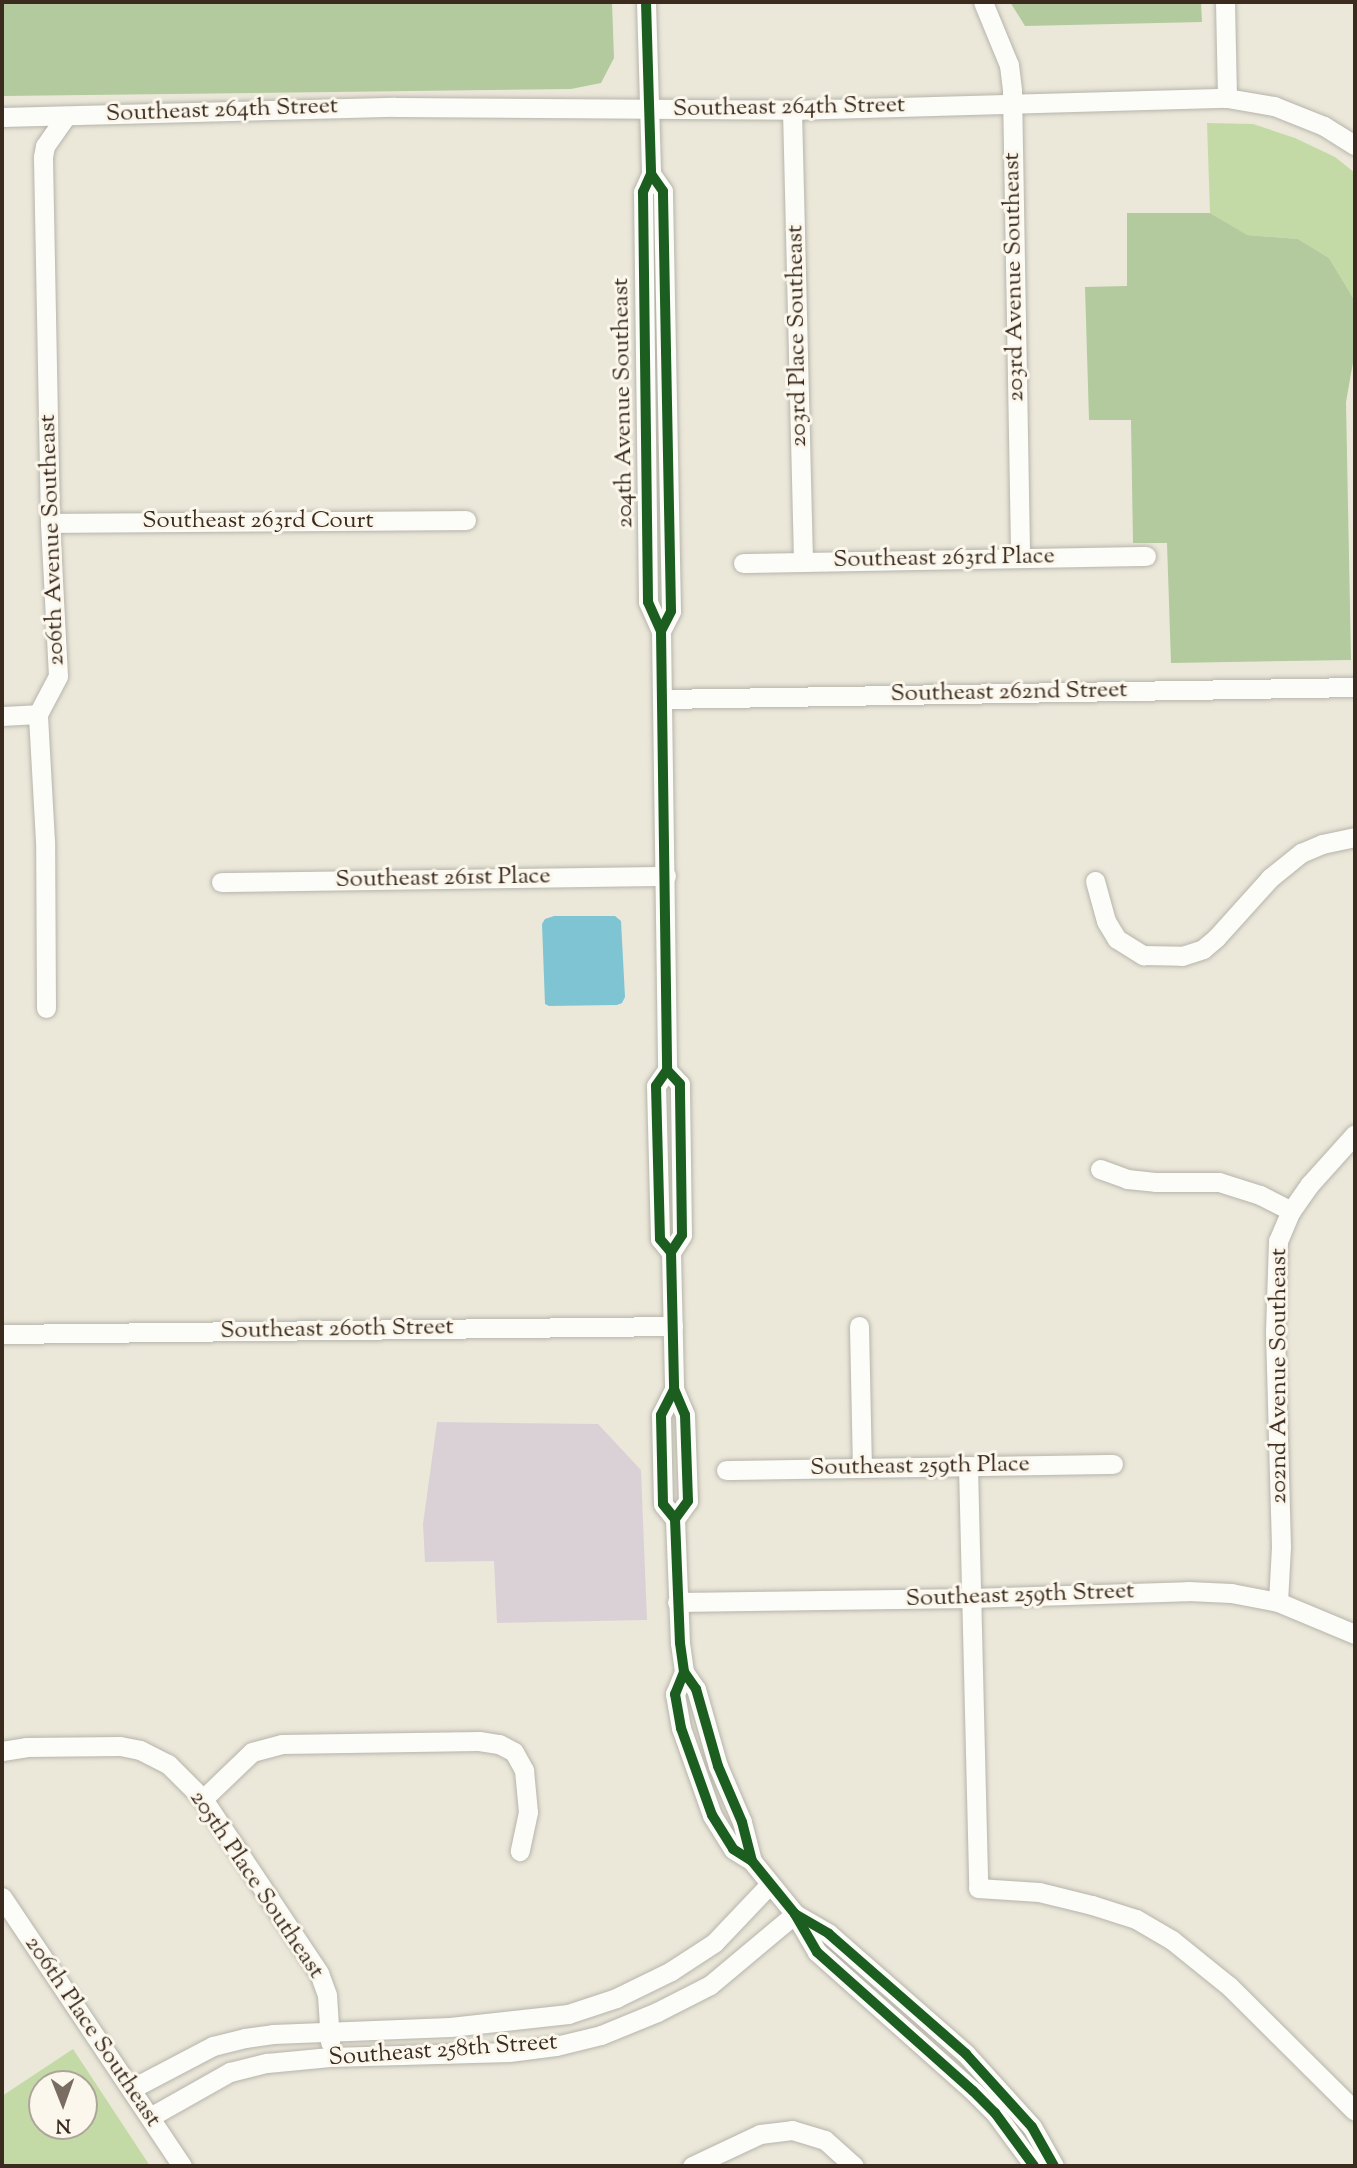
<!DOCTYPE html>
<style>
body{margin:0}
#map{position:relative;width:1357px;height:2168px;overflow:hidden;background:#ebe8da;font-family:"Sorts Mill Goudy",serif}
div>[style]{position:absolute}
.industrial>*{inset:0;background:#dad1d6}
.green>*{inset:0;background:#c4daa6}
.forest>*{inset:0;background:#b2ca9d}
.water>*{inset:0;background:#7fc4d3}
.roads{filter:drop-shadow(0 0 2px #b7b4aa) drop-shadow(0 0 2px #b7b4aa)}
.minor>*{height:19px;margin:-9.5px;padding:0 9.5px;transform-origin:9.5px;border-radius:9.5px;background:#fcfcf9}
.cycleway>*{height:10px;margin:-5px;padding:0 5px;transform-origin:5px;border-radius:5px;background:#1b5e20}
span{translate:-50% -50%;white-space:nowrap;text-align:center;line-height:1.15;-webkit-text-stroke:6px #fbf7ec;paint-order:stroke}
.street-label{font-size:24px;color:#3b2a1e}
.frame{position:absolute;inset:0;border:4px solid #3b2a1e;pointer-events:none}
.north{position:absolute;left:28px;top:2070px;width:70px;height:70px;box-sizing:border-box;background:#fbf7ec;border:2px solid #aea59a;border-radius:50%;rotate:179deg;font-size:19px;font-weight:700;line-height:28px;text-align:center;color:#3b2a1e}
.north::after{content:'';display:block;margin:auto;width:24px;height:32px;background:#796c60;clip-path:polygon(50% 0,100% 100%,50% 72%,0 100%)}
</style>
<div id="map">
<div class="industrial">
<i style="clip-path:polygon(437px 1422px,598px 1424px,641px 1470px,647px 1620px,497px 1623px,494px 1561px,425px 1562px,423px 1524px)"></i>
</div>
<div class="green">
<i style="clip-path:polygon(1207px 123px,1253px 124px,1295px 138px,1335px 157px,1355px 173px,1355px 301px,1329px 258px,1298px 239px,1246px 235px,1210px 213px)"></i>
<i style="clip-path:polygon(evenodd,73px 2049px,150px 2166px,2px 2166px,2px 2096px,73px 2049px,84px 2084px,84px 2126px,42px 2126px,42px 2084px,84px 2084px)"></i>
</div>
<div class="forest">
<i style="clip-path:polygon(2px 2px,612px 2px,614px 58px,601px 83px,571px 89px,2px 96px)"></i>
<i style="clip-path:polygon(1010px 2px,1201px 2px,1202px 22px,1025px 26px)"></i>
<i style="clip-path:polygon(1127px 213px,1210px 213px,1247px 235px,1298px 239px,1329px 258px,1355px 301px,1355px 351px,1346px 402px,1351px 660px,1171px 663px,1167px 543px,1133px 543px,1131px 420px,1089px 420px,1085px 287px,1127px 286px)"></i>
</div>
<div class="water">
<i style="clip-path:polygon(554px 916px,615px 916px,621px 921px,625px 997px,622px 1003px,617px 1005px,549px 1006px,545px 1004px,542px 924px,545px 919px)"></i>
</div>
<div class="roads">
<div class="minor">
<i style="left:646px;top:2px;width:172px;rotate:88.3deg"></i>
<i style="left:651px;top:174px;width:20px;rotate:114deg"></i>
<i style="left:643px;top:192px;width:410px;rotate:89.3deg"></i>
<i style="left:648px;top:602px;width:32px;rotate:66deg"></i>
<i style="left:661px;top:631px;width:22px;rotate:-63deg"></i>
<i style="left:671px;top:611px;width:420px;rotate:-91.1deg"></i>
<i style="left:663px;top:191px;width:21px;rotate:-125deg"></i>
<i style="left:983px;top:2px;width:68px;rotate:67.6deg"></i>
<i style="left:1009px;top:65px;width:26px;rotate:83deg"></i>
<i style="left:1012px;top:91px;width:467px;rotate:89deg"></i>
<i style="left:1225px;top:2px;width:96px;rotate:88.8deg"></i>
<i style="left:792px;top:110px;width:452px;rotate:88.6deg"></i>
<i style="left:2px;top:117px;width:393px;rotate:-1.5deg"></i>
<i style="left:395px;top:107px;width:397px;rotate:0.4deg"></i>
<i style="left:792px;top:110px;width:435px;rotate:-1.6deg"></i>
<i style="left:1227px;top:98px;width:48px;rotate:9.7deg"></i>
<i style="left:1274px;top:106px;width:54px;rotate:21.8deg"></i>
<i style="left:1324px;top:126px;width:36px;rotate:32deg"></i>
<i style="left:50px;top:523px;width:416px;rotate:-0.4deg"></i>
<i style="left:743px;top:563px;width:403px;rotate:-1deg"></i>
<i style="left:661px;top:631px;width:439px;rotate:89.2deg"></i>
<i style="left:667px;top:1070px;width:19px;rotate:125deg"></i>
<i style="left:656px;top:1086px;width:153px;rotate:88.5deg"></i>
<i style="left:660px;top:1239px;width:17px;rotate:50deg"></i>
<i style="left:671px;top:1252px;width:20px;rotate:-57deg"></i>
<i style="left:682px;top:1235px;width:151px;rotate:-90.8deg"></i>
<i style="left:680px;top:1084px;width:19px;rotate:-133deg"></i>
<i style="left:663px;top:699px;width:692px;rotate:-0.99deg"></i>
<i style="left:2px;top:716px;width:36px;rotate:-3deg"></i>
<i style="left:1095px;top:881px;width:41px;rotate:74.6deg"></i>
<i style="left:1106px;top:921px;width:21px;rotate:59deg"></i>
<i style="left:1117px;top:939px;width:31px;rotate:32deg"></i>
<i style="left:1143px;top:955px;width:39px;rotate:1deg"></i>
<i style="left:1182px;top:956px;width:22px;rotate:-18deg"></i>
<i style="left:1203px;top:949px;width:17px;rotate:-40deg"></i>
<i style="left:1216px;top:938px;width:81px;rotate:-48deg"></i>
<i style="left:1270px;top:878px;width:40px;rotate:-39deg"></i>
<i style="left:1301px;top:853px;width:23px;rotate:-23deg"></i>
<i style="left:1322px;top:844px;width:34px;rotate:-12deg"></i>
<i style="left:221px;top:882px;width:445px;rotate:-0.8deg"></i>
<i style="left:46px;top:1008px;width:167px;rotate:-90.3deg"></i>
<i style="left:45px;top:841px;width:127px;rotate:-93.2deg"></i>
<i style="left:38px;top:714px;width:43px;rotate:-62.2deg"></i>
<i style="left:58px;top:676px;width:153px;rotate:-93deg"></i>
<i style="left:50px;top:523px;width:366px;rotate:-91.1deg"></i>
<i style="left:43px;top:157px;width:11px;rotate:-80deg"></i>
<i style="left:45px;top:146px;width:37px;rotate:-55deg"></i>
<i style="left:1100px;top:1169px;width:29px;rotate:20deg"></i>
<i style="left:1127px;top:1179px;width:28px;rotate:6deg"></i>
<i style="left:1155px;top:1182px;width:64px"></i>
<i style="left:1219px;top:1182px;width:43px;rotate:17.6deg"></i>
<i style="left:1260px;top:1195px;width:35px;rotate:27deg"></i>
<i style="left:671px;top:1252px;width:137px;rotate:88.7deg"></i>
<i style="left:859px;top:1326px;width:142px;rotate:88.8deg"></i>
<i style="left:2px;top:1334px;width:671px;rotate:-0.68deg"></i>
<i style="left:968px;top:1466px;width:422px;rotate:88.6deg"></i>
<i style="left:978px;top:1888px;width:61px;rotate:3.8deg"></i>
<i style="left:1039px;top:1892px;width:55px;rotate:13.8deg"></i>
<i style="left:1092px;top:1905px;width:46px;rotate:17.7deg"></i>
<i style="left:1136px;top:1919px;width:42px;rotate:30.3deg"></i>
<i style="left:1172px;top:1940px;width:73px;rotate:38.9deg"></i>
<i style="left:1229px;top:1986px;width:177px;rotate:44.8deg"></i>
<i style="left:726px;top:1470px;width:387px;rotate:-0.9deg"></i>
<i style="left:675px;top:1519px;width:19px;rotate:-129deg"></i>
<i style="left:663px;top:1504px;width:89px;rotate:-91.3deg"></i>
<i style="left:661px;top:1415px;width:29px;rotate:-63deg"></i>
<i style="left:674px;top:1389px;width:28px;rotate:67deg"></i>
<i style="left:685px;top:1415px;width:86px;rotate:88deg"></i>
<i style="left:688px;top:1501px;width:22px;rotate:126deg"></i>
<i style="left:675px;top:1519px;width:124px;rotate:87.7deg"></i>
<i style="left:680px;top:1643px;width:29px;rotate:82deg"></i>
<i style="left:677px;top:1602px;width:293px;rotate:-0.8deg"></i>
<i style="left:970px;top:1598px;width:218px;rotate:-1.8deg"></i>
<i style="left:1188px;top:1591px;width:43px;rotate:2.7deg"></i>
<i style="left:1231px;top:1593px;width:48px;rotate:10.8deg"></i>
<i style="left:1278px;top:1602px;width:83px;rotate:22.6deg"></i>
<i style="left:1278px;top:1602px;width:55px;rotate:-86.9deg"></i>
<i style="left:1281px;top:1547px;width:216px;rotate:-91.6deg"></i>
<i style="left:1275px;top:1331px;width:90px;rotate:-88.1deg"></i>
<i style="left:1278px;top:1241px;width:33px;rotate:-67deg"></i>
<i style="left:1291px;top:1211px;width:33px;rotate:-55deg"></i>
<i style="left:1310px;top:1184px;width:67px;rotate:-48deg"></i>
<i style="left:2px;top:1751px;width:24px;rotate:-9deg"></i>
<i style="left:26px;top:1747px;width:94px;rotate:-0.6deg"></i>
<i style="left:120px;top:1746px;width:20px;rotate:11deg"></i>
<i style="left:140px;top:1750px;width:31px;rotate:27deg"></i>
<i style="left:168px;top:1764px;width:49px;rotate:45deg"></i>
<i style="left:203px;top:1799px;width:209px;rotate:56.3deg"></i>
<i style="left:319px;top:1973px;width:23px;rotate:70deg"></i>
<i style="left:327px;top:1995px;width:47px;rotate:86.3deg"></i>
<i style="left:203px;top:1799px;width:68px;rotate:-43.8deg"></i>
<i style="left:252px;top:1752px;width:31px;rotate:-15deg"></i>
<i style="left:282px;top:1744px;width:197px;rotate:-0.9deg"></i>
<i style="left:479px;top:1741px;width:20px;rotate:9deg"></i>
<i style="left:499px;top:1744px;width:17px;rotate:28deg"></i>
<i style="left:514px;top:1752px;width:21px;rotate:61deg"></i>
<i style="left:524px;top:1770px;width:42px;rotate:84.6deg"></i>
<i style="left:528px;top:1812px;width:40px;rotate:102deg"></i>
<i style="left:2px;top:1897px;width:324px;rotate:56.2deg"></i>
<i style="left:131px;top:2089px;width:93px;rotate:-27.7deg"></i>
<i style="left:213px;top:2046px;width:33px;rotate:-14deg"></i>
<i style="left:245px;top:2038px;width:28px;rotate:-8deg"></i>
<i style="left:273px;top:2034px;width:177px;rotate:-2.3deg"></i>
<i style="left:450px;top:2027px;width:119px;rotate:-6.3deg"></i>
<i style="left:568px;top:2014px;width:51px;rotate:-18.4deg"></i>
<i style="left:616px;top:1998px;width:61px;rotate:-26.1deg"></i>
<i style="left:671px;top:1971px;width:51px;rotate:-33.1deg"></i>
<i style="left:714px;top:1943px;width:81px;rotate:-46.5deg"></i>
<i style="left:150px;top:2117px;width:92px;rotate:-29.4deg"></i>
<i style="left:230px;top:2072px;width:38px;rotate:-14deg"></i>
<i style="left:267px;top:2063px;width:63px;rotate:-5.4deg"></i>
<i style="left:330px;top:2057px;width:179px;rotate:-1.6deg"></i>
<i style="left:509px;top:2052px;width:47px;rotate:-7.3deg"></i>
<i style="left:556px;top:2046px;width:46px;rotate:-13.7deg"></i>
<i style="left:601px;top:2035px;width:61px;rotate:-22.3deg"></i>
<i style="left:657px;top:2012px;width:59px;rotate:-27deg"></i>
<i style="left:710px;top:1985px;width:111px;rotate:-39.9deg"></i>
<i style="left:795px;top:1914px;width:68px;rotate:-129.1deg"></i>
<i style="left:752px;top:1861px;width:22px;rotate:-148deg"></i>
<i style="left:733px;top:1849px;width:40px;rotate:-122deg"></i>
<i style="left:712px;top:1815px;width:92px;rotate:-109.6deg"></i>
<i style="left:681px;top:1728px;width:35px;rotate:-100deg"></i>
<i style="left:675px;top:1694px;width:24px;rotate:-68deg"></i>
<i style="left:684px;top:1672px;width:21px;rotate:55deg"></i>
<i style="left:696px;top:1689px;width:80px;rotate:74.1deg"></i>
<i style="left:718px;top:1766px;width:61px;rotate:66.8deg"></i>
<i style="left:742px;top:1822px;width:40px;rotate:75.6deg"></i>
<i style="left:692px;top:2166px;width:75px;rotate:-25.2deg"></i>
<i style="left:760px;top:2134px;width:32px;rotate:-7deg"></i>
<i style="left:792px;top:2130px;width:34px;rotate:17deg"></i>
<i style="left:825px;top:2140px;width:39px;rotate:42deg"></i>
<i style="left:1034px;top:2166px;width:66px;rotate:-126.3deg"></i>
<i style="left:995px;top:2113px;width:31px;rotate:-135deg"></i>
<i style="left:973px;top:2091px;width:209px;rotate:-138.3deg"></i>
<i style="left:817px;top:1952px;width:44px;rotate:-120.1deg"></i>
<i style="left:795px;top:1914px;width:39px;rotate:30deg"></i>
<i style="left:829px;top:1934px;width:182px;rotate:41.2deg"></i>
<i style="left:966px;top:2054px;width:98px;rotate:47.9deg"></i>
<i style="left:1032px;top:2127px;width:45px;rotate:60.6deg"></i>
</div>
</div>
<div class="cycleway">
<i style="left:646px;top:2px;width:172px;rotate:88.3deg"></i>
<i style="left:651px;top:174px;width:20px;rotate:114deg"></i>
<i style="left:643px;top:192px;width:410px;rotate:89.3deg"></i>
<i style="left:648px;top:602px;width:32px;rotate:66deg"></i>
<i style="left:661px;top:631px;width:22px;rotate:-63deg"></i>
<i style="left:671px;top:611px;width:420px;rotate:-91.1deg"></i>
<i style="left:663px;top:191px;width:21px;rotate:-125deg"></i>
<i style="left:661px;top:631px;width:439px;rotate:89.2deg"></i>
<i style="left:667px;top:1070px;width:19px;rotate:125deg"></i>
<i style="left:656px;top:1086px;width:153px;rotate:88.5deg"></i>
<i style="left:660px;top:1239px;width:17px;rotate:50deg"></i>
<i style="left:671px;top:1252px;width:20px;rotate:-57deg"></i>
<i style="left:682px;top:1235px;width:151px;rotate:-90.8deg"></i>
<i style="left:680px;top:1084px;width:19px;rotate:-133deg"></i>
<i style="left:671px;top:1252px;width:137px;rotate:88.7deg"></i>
<i style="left:675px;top:1519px;width:19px;rotate:-129deg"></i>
<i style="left:663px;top:1504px;width:89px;rotate:-91.3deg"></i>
<i style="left:661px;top:1415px;width:29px;rotate:-63deg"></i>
<i style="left:674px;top:1389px;width:28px;rotate:67deg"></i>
<i style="left:685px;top:1415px;width:86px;rotate:88deg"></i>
<i style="left:688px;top:1501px;width:22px;rotate:126deg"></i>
<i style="left:675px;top:1519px;width:124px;rotate:87.7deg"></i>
<i style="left:680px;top:1643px;width:29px;rotate:82deg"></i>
<i style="left:752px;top:1861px;width:40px;rotate:-104.4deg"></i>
<i style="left:742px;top:1822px;width:61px;rotate:-113.2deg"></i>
<i style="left:718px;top:1766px;width:80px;rotate:-105.9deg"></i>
<i style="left:696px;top:1689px;width:21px;rotate:-125deg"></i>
<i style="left:684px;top:1672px;width:24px;rotate:112deg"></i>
<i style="left:675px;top:1694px;width:35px;rotate:80deg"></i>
<i style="left:681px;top:1728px;width:92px;rotate:70.4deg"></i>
<i style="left:712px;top:1815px;width:40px;rotate:58deg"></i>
<i style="left:733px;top:1849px;width:22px;rotate:32deg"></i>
<i style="left:752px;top:1861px;width:68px;rotate:50.9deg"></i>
<i style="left:1034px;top:2166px;width:66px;rotate:-126.3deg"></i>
<i style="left:995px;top:2113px;width:31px;rotate:-135deg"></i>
<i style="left:973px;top:2091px;width:209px;rotate:-138.3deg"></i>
<i style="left:817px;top:1952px;width:44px;rotate:-120.1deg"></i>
<i style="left:795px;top:1914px;width:39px;rotate:30deg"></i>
<i style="left:829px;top:1934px;width:182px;rotate:41.2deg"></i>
<i style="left:966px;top:2054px;width:98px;rotate:47.9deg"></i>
<i style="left:1032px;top:2127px;width:45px;rotate:60.6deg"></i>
</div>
<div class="street-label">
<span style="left:789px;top:108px;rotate:-1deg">Southeast 264th Street</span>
<span style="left:222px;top:111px;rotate:-2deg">Southeast 264th Street</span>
<span style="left:1015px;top:277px;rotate:-91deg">203rd Avenue Southeast</span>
<span style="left:798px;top:336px;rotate:-91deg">203rd Place Southeast</span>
<span style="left:624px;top:403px;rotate:-91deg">204th Avenue Southeast</span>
<span style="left:258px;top:522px">Southeast 263rd Court</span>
<span style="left:53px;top:540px;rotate:-92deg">206th Avenue Southeast</span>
<span style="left:944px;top:559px;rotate:-1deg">Southeast 263rd Place</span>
<span style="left:1009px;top:693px;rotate:-1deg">Southeast 262nd Street</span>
<span style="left:443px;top:879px;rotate:-1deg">Southeast 261st Place</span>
<span style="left:337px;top:1330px;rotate:-1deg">Southeast 260th Street</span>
<span style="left:1280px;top:1376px;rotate:-90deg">202nd Avenue Southeast</span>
<span style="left:920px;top:1467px;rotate:-1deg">Southeast 259th Place</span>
<span style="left:1020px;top:1596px;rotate:-2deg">Southeast 259th Street</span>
<span style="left:256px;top:1885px;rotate:56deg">205th Place Southeast</span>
<span style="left:92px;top:2032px;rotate:56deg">206th Place Southeast</span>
<span style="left:443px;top:2051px;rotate:-4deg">Southeast 258th Street</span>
</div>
<div class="frame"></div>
<div class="north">N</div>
</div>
